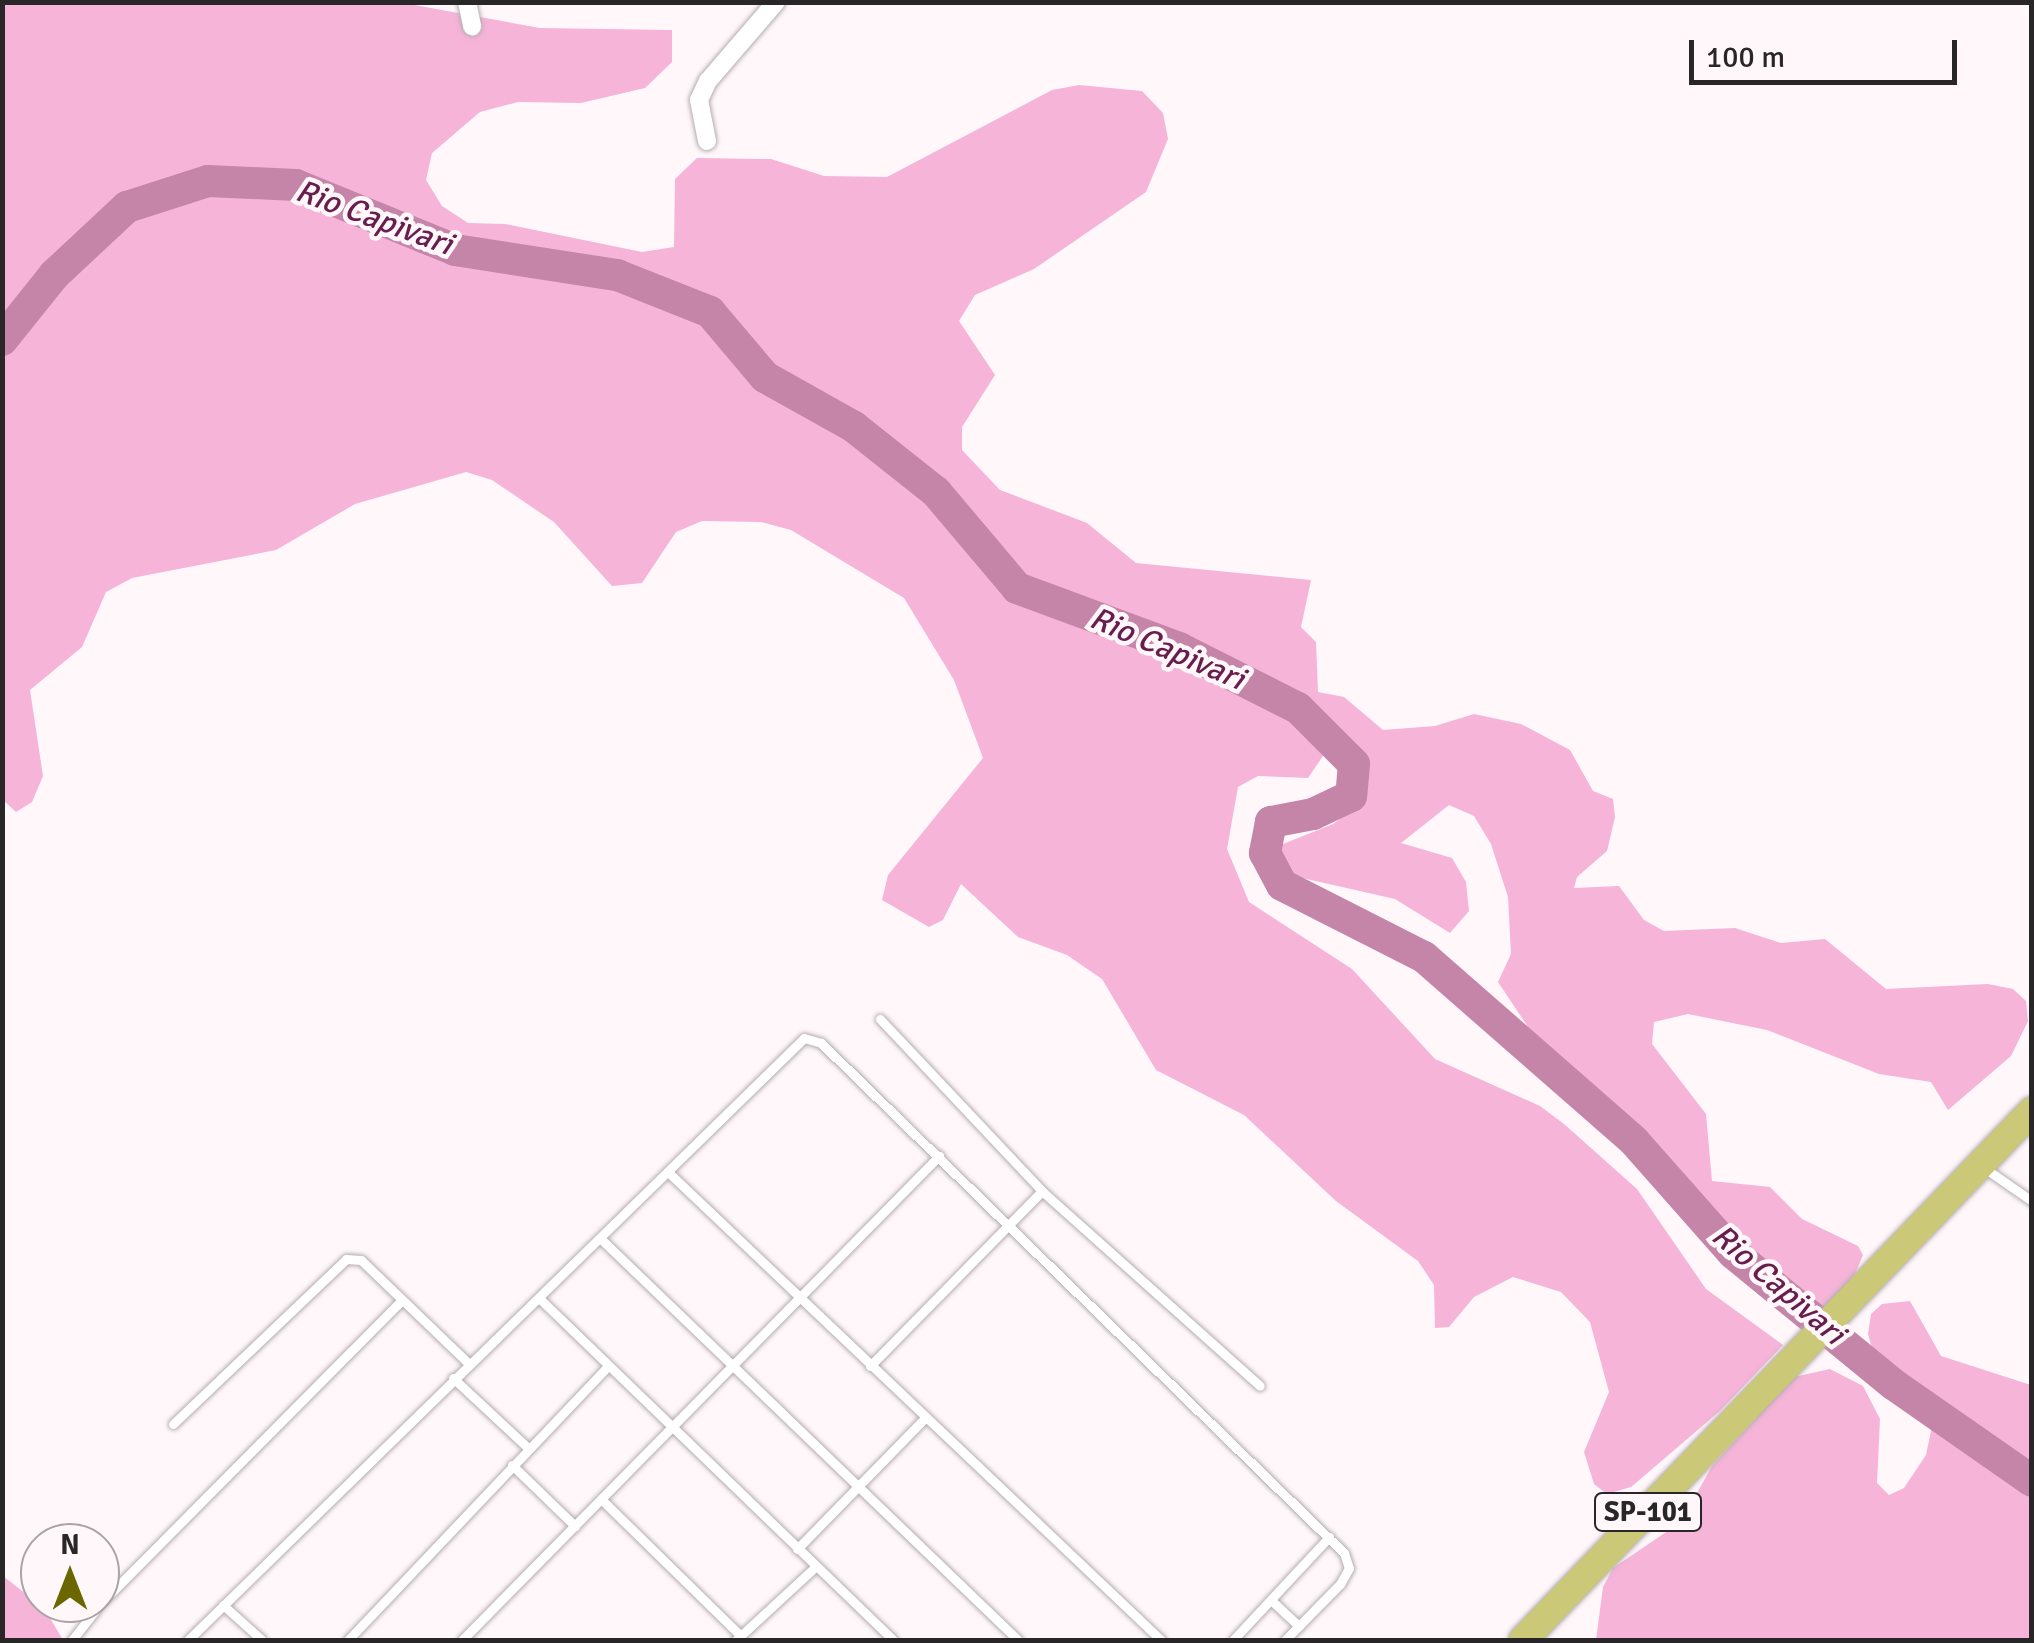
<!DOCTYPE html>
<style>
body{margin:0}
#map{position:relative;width:2034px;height:1643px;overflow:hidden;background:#fff7fa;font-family:Signika,sans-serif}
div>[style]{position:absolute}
.forest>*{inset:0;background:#f6b4d8}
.river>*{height:32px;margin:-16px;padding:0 16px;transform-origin:16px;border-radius:16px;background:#c485a8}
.roads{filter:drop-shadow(0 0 2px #b4adb1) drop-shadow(0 0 2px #b4adb1)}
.service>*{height:9px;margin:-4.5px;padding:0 4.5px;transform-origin:4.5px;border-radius:4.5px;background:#fff}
.minor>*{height:18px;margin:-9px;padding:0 9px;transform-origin:9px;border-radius:9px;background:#fff}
.primary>*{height:28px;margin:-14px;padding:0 14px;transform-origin:14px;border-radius:14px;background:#cbc878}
span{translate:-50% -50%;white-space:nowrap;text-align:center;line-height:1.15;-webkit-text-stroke:9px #fff7fa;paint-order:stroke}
.shield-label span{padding:2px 8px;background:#fff7fa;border:2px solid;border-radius:8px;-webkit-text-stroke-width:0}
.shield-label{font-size:28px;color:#292628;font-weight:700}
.water-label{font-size:32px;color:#681e4d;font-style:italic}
.frame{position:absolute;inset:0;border:5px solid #292628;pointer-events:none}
.north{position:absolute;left:20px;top:1523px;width:100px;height:100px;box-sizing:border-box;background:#fff7fa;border:2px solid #a9a3a6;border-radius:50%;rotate:0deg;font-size:28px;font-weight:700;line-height:40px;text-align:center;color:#292628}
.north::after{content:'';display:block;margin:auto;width:35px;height:45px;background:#6b6600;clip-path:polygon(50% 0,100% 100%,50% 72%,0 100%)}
.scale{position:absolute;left:1689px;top:40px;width:268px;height:45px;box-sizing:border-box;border:5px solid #292628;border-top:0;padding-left:12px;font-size:30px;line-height:35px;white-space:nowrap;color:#292628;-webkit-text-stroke:8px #fff7fa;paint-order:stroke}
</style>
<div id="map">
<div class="forest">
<i style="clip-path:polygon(398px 2px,540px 28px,672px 30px,672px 62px,645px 88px,581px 103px,518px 102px,480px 112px,432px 153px,426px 180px,442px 206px,468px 223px,505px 224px,642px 252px,674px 247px,675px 179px,697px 158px,771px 159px,824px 176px,887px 177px,1052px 90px,1079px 85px,1142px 91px,1163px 113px,1168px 139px,1146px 192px,1034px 269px,975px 295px,959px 321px,995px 375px,962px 427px,962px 450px,1000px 490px,1087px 523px,1136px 563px,1311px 580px,1301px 627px,1316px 642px,1318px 692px,1344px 697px,1383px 730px,1435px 726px,1474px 714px,1521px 724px,1570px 750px,1593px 791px,1613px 799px,1615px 817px,1607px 851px,1577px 877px,1574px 888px,1619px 886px,1644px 920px,1664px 931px,1735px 928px,1781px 943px,1825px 939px,1886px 989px,1988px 984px,2013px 989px,2026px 1001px,2028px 1021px,2011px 1056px,1948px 1110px,1931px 1082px,1879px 1074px,1767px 1030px,1688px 1014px,1654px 1022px,1652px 1044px,1706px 1114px,1712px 1181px,1770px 1187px,1802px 1219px,1858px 1246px,1863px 1255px,1855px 1274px,1826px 1308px,1811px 1321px,1770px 1276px,1704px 1225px,1669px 1179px,1645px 1129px,1596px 1096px,1534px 1036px,1498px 982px,1511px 954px,1508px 897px,1491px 844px,1474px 816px,1449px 805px,1401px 843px,1452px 858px,1466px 882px,1469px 911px,1450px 933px,1395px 899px,1276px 872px,1273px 848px,1333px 824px,1359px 805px,1354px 781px,1327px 750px,1308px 778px,1258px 776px,1238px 787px,1227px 849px,1249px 902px,1352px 969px,1435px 1059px,1540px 1106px,1564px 1124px,1637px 1189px,1706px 1289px,1783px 1345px,1720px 1411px,1631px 1487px,1607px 1494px,1594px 1484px,1584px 1452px,1609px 1392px,1590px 1322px,1561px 1292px,1513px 1277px,1474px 1297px,1449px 1327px,1435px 1328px,1434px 1285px,1418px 1261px,1336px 1201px,1244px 1115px,1156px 1070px,1102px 979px,1067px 955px,1018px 937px,961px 884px,943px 920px,929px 927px,882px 900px,888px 875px,983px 758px,954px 680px,904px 598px,791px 530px,761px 522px,702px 521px,676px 532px,642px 583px,612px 586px,554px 522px,492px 480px,466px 472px,355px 504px,276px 550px,132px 578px,106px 592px,82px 647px,30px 690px,43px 776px,32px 802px,16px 812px,3px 800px,3px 3px)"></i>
<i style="clip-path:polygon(1910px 1301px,1941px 1356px,2031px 1385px,2031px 1640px,1596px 1640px,1603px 1587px,1613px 1568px,1681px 1522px,1712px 1466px,1794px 1377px,1830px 1369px,1863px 1386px,1880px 1419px,1877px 1483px,1889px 1495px,1904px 1488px,1926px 1455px,1932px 1426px,1918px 1400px,1875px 1358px,1868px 1334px,1871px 1314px,1882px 1304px)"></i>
<i style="clip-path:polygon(3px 1576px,44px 1608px,63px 1640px,3px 1640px)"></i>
</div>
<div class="river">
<i style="left:2px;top:340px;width:83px;rotate:-51.3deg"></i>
<i style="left:54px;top:275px;width:100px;rotate:-43deg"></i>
<i style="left:127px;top:207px;width:85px;rotate:-17.8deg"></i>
<i style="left:208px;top:181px;width:88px;rotate:2.6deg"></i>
<i style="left:296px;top:185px;width:172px;rotate:22.2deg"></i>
<i style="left:455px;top:250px;width:164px;rotate:8.8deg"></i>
<i style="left:617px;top:275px;width:100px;rotate:21.7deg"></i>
<i style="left:710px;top:312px;width:85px;rotate:49.8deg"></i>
<i style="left:765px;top:377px;width:102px;rotate:29.3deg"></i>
<i style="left:854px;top:427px;width:105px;rotate:38.4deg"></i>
<i style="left:936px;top:492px;width:126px;rotate:49.8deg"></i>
<i style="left:1017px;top:588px;width:173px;rotate:20.3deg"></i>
<i style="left:1179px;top:648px;width:133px;rotate:26.8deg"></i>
<i style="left:1298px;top:708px;width:79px;rotate:45deg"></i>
<i style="left:1354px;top:764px;width:32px;rotate:95deg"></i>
<i style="left:1351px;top:796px;width:42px;rotate:154.7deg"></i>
<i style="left:1313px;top:814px;width:43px;rotate:169.2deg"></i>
<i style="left:1271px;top:822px;width:32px;rotate:101deg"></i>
<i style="left:1265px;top:853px;width:36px;rotate:62deg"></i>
<i style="left:1282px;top:885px;width:159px;rotate:26.9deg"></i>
<i style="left:1424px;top:957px;width:279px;rotate:41.2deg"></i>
<i style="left:1634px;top:1141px;width:149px;rotate:48.5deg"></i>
<i style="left:1733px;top:1253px;width:207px;rotate:39.3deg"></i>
<i style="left:1893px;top:1384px;width:169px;rotate:34.9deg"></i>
</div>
<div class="roads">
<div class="service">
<i style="left:880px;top:1019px;width:236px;rotate:46.7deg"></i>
<i style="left:1042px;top:1191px;width:292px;rotate:41.8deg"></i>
<i style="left:1983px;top:1167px;width:60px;rotate:34.8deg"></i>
<i style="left:668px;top:1172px;width:680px;rotate:43.51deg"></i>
<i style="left:602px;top:1240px;width:577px;rotate:43.88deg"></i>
<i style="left:539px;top:1298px;width:492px;rotate:44deg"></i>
<i style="left:870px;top:1366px;width:245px;rotate:-45.5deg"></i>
<i style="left:453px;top:1378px;width:103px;rotate:43deg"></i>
<i style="left:173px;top:1424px;width:239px;rotate:-43.6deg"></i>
<i style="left:346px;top:1259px;width:15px;rotate:4deg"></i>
<i style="left:361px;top:1260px;width:149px;rotate:43.9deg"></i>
<i style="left:512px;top:1465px;width:88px;rotate:44.1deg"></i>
<i style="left:601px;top:1499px;width:196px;rotate:44.4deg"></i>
<i style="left:797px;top:1549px;width:183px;rotate:-45.7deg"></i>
<i style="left:1271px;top:1600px;width:38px;rotate:43deg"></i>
<i style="left:223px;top:1605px;width:52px;rotate:41.9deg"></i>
<i style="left:72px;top:1640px;width:47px;rotate:-51.9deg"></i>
<i style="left:101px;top:1603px;width:427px;rotate:-45.2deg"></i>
<i style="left:188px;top:1640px;width:861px;rotate:-44.34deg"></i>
<i style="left:804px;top:1038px;width:18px;rotate:16deg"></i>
<i style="left:821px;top:1043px;width:730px;rotate:44.28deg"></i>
<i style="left:1344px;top:1553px;width:16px;rotate:72deg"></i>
<i style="left:1349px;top:1568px;width:18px;rotate:119deg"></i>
<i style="left:1340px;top:1584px;width:78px;rotate:134.5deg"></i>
<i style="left:348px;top:1640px;width:378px;rotate:-46.5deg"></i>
<i style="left:462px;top:1640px;width:680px;rotate:-45.42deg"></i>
<i style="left:736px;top:1640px;width:108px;rotate:-42.7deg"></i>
<i style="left:1233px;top:1640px;width:141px;rotate:-47deg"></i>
</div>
<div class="minor">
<i style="left:467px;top:2px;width:25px;rotate:78deg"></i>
<i style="left:707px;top:141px;width:42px;rotate:-101deg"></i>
<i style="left:699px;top:100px;width:21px;rotate:-65deg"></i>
<i style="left:708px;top:81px;width:104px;rotate:-49.3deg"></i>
</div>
<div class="primary">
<i style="left:1523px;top:1640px;width:734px;rotate:-46.1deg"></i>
</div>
</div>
<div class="shield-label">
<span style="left:1648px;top:1512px">SP-101</span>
</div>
<div class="water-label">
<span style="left:374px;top:218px;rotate:20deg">Rio Capivari</span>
<span style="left:1167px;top:649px;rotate:23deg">Rio Capivari</span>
<span style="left:1778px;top:1285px;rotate:41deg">Rio Capivari</span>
</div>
<div class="frame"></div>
<div class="north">N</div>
<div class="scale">100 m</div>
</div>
